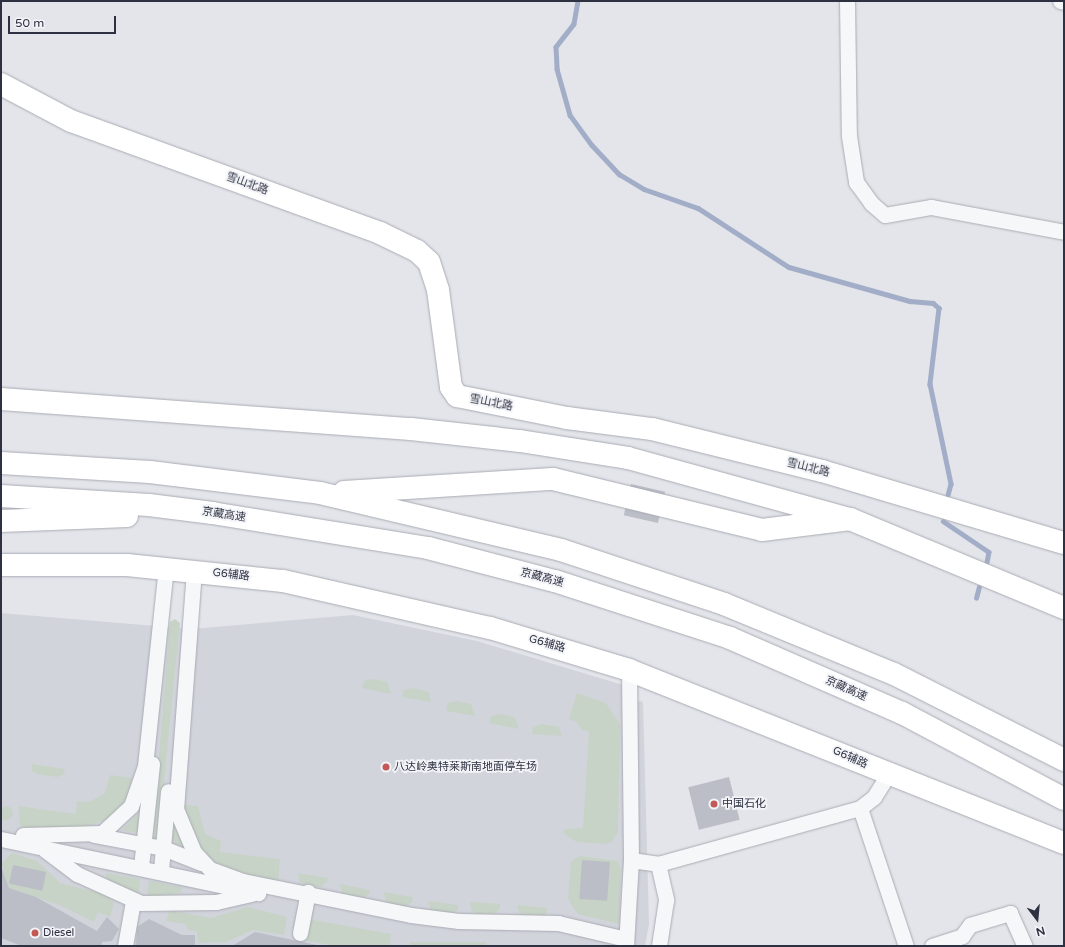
<!DOCTYPE html>
<meta charset="utf-8">
<style>
body{margin:0}
#map{position:relative;width:1065px;height:947px;overflow:hidden;background:#e4e5ea;font-family:"Varela Round","Noto Sans SC",sans-serif}
div>[style]{position:absolute}
.built>*{inset:0;background:#d2d4dc}
.green>*{inset:0;background:#c7d3c6;transform-origin:0 0}
.round{border-radius:50%}
.stream>*{height:4.5px;margin:-2.25px;padding:0 2.25px;transform-origin:2.25px;border-radius:2.25px;background:#a2adc7}
.building>*{inset:0;background:#bbbec7;transform-origin:0 0}
.roads{filter:drop-shadow(0 0 1px #a9abb4) drop-shadow(0 0 1px #a9abb4)}
.street>*{height:15px;margin:-7.5px;padding:0 7.5px;transform-origin:7.5px;border-radius:7.5px;background:#f6f7f9}
.secondary>*{height:22px;margin:-11px;padding:0 11px;transform-origin:11px;border-radius:11px;background:#fff}
.primary>*{height:22px;margin:-11px;padding:0 11px;transform-origin:11px;border-radius:11px;background:#fff}
.highway>*{height:22px;margin:-11px;padding:0 11px;transform-origin:11px;border-radius:11px;background:#fff}
.dots>*{width:11px;height:11px;translate:-50% -50%;box-sizing:border-box;border:2px solid #f3f4f8;border-radius:50%}
span{translate:-50% -50%;white-space:nowrap;text-align:center;line-height:1.15;-webkit-text-stroke:3.5px #f3f4f8;paint-order:stroke}
.street-label{font-size:11px;color:#2d3141}
.poi-label{font-size:11px;color:#2d3141}
.left{translate:0 -50%;text-align:left}
.frame{position:absolute;inset:0;border:2px solid #2d3141;pointer-events:none}
.north{position:absolute;left:1017px;top:899px;width:40px;height:40px;-webkit-text-stroke:3px #f3f4f8;paint-order:stroke;rotate:164deg;font-size:11px;font-weight:700;line-height:16px;text-align:center;color:#2d3141}
.north::after{content:'';display:block;margin:auto;width:14px;height:18px;background:#2d3141;clip-path:polygon(50% 0,100% 100%,50% 72%,0 100%)}
.scale{position:absolute;left:8px;top:16px;width:108px;height:18px;box-sizing:border-box;border:2px solid #2d3141;border-top:0;padding-left:5px;font-size:12px;line-height:14px;white-space:nowrap;color:#2d3141;-webkit-text-stroke:3px #f3f4f8;paint-order:stroke}
</style>
<div id="map">
<div class="built">
<i style="clip-path:polygon(1px 613px,191px 629px,353px 615px,477px 641px,623px 685px,625px 697px,643px 702px,649px 924px,645px 946px,1px 946px)"></i>
</div>
<div class="green">
<i style="clip-path:polygon(175px 619px,180px 623px,158px 841px,152px 839px,170px 622px)"></i>
<i style="clip-path:polygon(373px 679px,387px 682px,391px 694px,362px 688px,364px 681px)"></i>
<i style="clip-path:polygon(413px 688px,429px 692px,431px 702px,402px 697px,404px 690px)"></i>
<i style="clip-path:polygon(577px 693px,606px 703px,620px 724px,618px 832px,612px 842px,605px 844px,577px 842px,564px 834px,564px 829px,583px 828px,589px 731px,582px 730px,577px 722px,569px 719px)"></i>
<i style="clip-path:polygon(457px 701px,471px 704px,475px 716px,446px 711px,448px 703px)"></i>
<i style="clip-path:polygon(500px 714px,515px 717px,519px 729px,489px 723px,491px 716px)"></i>
<i style="clip-path:polygon(542px 724px,559px 727px,562px 736px,532px 734px,533px 727px)"></i>
<i style="clip-path:polygon(32px 764px,65px 769px,64px 774px,57px 777px,37px 774px,32px 771px)"></i>
<i style="clip-path:polygon(110px 775px,133px 778px,126px 804px,115px 816px,75px 831px,33px 831px,20px 826px,18px 806px,76px 814px,77px 801px,89px 802px,105px 793px)"></i>
<i style="clip-path:polygon(178px 804px,198px 806px,205px 834px,221px 841px,220px 852px,280px 859px,278px 883px,254px 880px,218px 865px,191px 840px)"></i>
<i class="round" style="left:-1px;top:806px;width:14px;height:14px"></i>
<i style="clip-path:polygon(144px 807px,140px 833px,122px 830px,128px 824px)"></i>
<i style="clip-path:polygon(173px 816px,188px 850px,169px 840px)"></i>
<i style="clip-path:polygon(12px 853px,37px 861px,60px 883px,107px 895px,114px 903px,110px 917px,98px 912px,94px 922px,59px 905px,9px 888px,1px 864px)"></i>
<i style="clip-path:polygon(580px 856px,618px 861px,621px 870px,619px 924px,578px 914px,572px 906px,568px 898px,571px 861px)"></i>
<i style="clip-path:polygon(106px 873px,140px 879px,138px 898px,106px 878px)"></i>
<i style="clip-path:polygon(298px 873px,328px 878px,327px 882px,321px 887px,305px 886px,299px 881px)"></i>
<i style="clip-path:polygon(149px 881px,181px 887px,181px 893px,146px 899px)"></i>
<i style="clip-path:polygon(340px 884px,370px 890px,369px 894px,362px 899px,342px 894px)"></i>
<i style="clip-path:polygon(383px 892px,413px 897px,412px 902px,405px 907px,387px 903px)"></i>
<i style="clip-path:polygon(428px 901px,458px 905px,458px 909px,451px 914px,431px 911px)"></i>
<i style="clip-path:polygon(470px 902px,500px 904px,500px 909px,494px 914px,479px 915px,471px 910px)"></i>
<i style="clip-path:polygon(517px 905px,547px 908px,547px 912px,544px 916px,520px 915px)"></i>
<i style="clip-path:polygon(248px 907px,287px 917px,284px 935px,253px 930px,226px 942px,199px 943px,196px 931px,188px 930px,186px 924px,166px 921px,170px 910px,211px 918px)"></i>
<i style="clip-path:polygon(308px 919px,391px 934px,390px 946px,336px 946px,302px 940px)"></i>
<i style="left:410px;top:942px;width:76px;height:4px"></i>
</div>
<div class="stream">
<i style="left:578px;top:1px;width:23px;rotate:100deg"></i>
<i style="left:574px;top:24px;width:29px;rotate:128deg"></i>
<i style="left:556px;top:47px;width:22px;rotate:87deg"></i>
<i style="left:557px;top:69px;width:48px;rotate:74.2deg"></i>
<i style="left:570px;top:115px;width:37px;rotate:54deg"></i>
<i style="left:592px;top:145px;width:40px;rotate:47deg"></i>
<i style="left:619px;top:174px;width:29px;rotate:31deg"></i>
<i style="left:644px;top:189px;width:57px;rotate:19.4deg"></i>
<i style="left:698px;top:208px;width:108px;rotate:33deg"></i>
<i style="left:789px;top:267px;width:126px;rotate:15.7deg"></i>
<i style="left:910px;top:301px;width:23px;rotate:5deg"></i>
<i style="left:933px;top:303px;width:8px;rotate:40deg"></i>
<i style="left:939px;top:308px;width:77px;rotate:96.8deg"></i>
<i style="left:930px;top:384px;width:102px;rotate:78.1deg"></i>
<i style="left:951px;top:484px;width:11px;rotate:105deg"></i>
<i style="left:943px;top:521px;width:55px;rotate:34deg"></i>
<i style="left:989px;top:552px;width:10px;rotate:101deg"></i>
<i style="left:976px;top:598px;width:11px;rotate:-75deg"></i>
</div>
<div class="building">
<i style="left:631px;top:484px;width:35px;height:32px;rotate:13deg"></i>
<i style="left:729px;top:777px;width:44px;height:42px;rotate:76deg"></i>
<i style="left:582px;top:860px;width:28px;height:39px;rotate:4deg"></i>
<i style="left:13px;top:865px;width:34px;height:19px;rotate:12deg"></i>
<i style="clip-path:polygon(1px 866px,9px 888px,36px 897px,97px 931px,107px 917px,119px 929px,112px 941px,102px 942px,102px 946px,21px 946px,1px 938px)"></i>
<i style="clip-path:polygon(149px 919px,182px 935px,195px 935px,195px 946px,136px 946px,137px 927px)"></i>
<i style="clip-path:polygon(255px 932px,317px 945px,317px 946px,232px 946px)"></i>
</div>
<div class="roads">
<div class="street">
<i style="left:847px;top:1px;width:135px;rotate:89.2deg"></i>
<i style="left:849px;top:136px;width:47px;rotate:81.3deg"></i>
<i style="left:856px;top:182px;width:26px;rotate:54deg"></i>
<i style="left:871px;top:203px;width:18px;rotate:41deg"></i>
<i style="left:885px;top:215px;width:47px;rotate:-9.9deg"></i>
<i style="left:931px;top:207px;width:135px;rotate:10.6deg"></i>
<i style="left:1060px;top:1px;width:4px;rotate:14deg"></i>
<i style="left:194px;top:570px;width:240px;rotate:94.3deg"></i>
<i style="left:176px;top:809px;width:47px;rotate:67.3deg"></i>
<i style="left:194px;top:852px;width:23px;rotate:47deg"></i>
<i style="left:210px;top:869px;width:35px;rotate:20deg"></i>
<i style="left:243px;top:881px;width:171px;rotate:11.4deg"></i>
<i style="left:411px;top:915px;width:48px;rotate:7.1deg"></i>
<i style="left:459px;top:921px;width:99px;rotate:1.2deg"></i>
<i style="left:558px;top:923px;width:70px;rotate:13.2deg"></i>
<i style="left:860px;top:808px;width:145px;rotate:71.6deg"></i>
<i style="left:23px;top:835px;width:79px;rotate:-1.5deg"></i>
<i style="left:102px;top:833px;width:40px;rotate:-43deg"></i>
<i style="left:131px;top:806px;width:42px;rotate:-70.7deg"></i>
<i style="left:145px;top:766px;width:200px;rotate:-84deg"></i>
<i style="left:94px;top:835px;width:70px;rotate:10.7deg"></i>
<i style="left:163px;top:848px;width:41px;rotate:21.5deg"></i>
<i style="left:1px;top:839px;width:263px;rotate:11.9deg"></i>
<i style="left:45px;top:850px;width:40px;rotate:37deg"></i>
<i style="left:77px;top:874px;width:70px;rotate:24.4deg"></i>
<i style="left:141px;top:903px;width:75px;rotate:-0.8deg"></i>
<i style="left:216px;top:902px;width:36px;rotate:-13deg"></i>
<i style="left:631px;top:860px;width:27px;rotate:8deg"></i>
<i style="left:658px;top:864px;width:210px;rotate:-15.5deg"></i>
<i style="left:860px;top:808px;width:18px;rotate:-38deg"></i>
<i style="left:874px;top:797px;width:26px;rotate:-58deg"></i>
<i style="left:658px;top:864px;width:37px;rotate:77deg"></i>
<i style="left:666px;top:900px;width:47px;rotate:98.7deg"></i>
<i style="left:141px;top:867px;width:104px;rotate:-83.9deg"></i>
<i style="left:161px;top:870px;width:79px;rotate:-84.9deg"></i>
<i style="left:300px;top:933px;width:42px;rotate:-79deg"></i>
<i style="left:125px;top:946px;width:46px;rotate:-79.9deg"></i>
<i style="left:626px;top:946px;width:86px;rotate:-86.7deg"></i>
<i style="left:631px;top:860px;width:190px;rotate:-90.6deg"></i>
<i style="left:932px;top:946px;width:32px;rotate:-18deg"></i>
<i style="left:962px;top:936px;width:14px;rotate:-54deg"></i>
<i style="left:970px;top:925px;width:42px;rotate:-16.7deg"></i>
<i style="left:1010px;top:913px;width:36px;rotate:66deg"></i>
</div>
<div class="secondary">
<i style="left:1px;top:84px;width:79px;rotate:27.9deg"></i>
<i style="left:71px;top:121px;width:329px;rotate:19.9deg"></i>
<i style="left:380px;top:233px;width:41px;rotate:25.9deg"></i>
<i style="left:417px;top:251px;width:16px;rotate:43deg"></i>
<i style="left:429px;top:262px;width:29px;rotate:72deg"></i>
<i style="left:438px;top:290px;width:98px;rotate:82.4deg"></i>
<i style="left:451px;top:387px;width:11px;rotate:56deg"></i>
<i style="left:457px;top:396px;width:112px;rotate:11.3deg"></i>
<i style="left:567px;top:418px;width:86px;rotate:7.4deg"></i>
<i style="left:652px;top:429px;width:175px;rotate:13.9deg"></i>
<i style="left:822px;top:471px;width:252px;rotate:16.6deg"></i>
</div>
<div class="primary">
<i style="left:1px;top:399px;width:411px;rotate:4.2deg"></i>
<i style="left:411px;top:429px;width:110px;rotate:6.3deg"></i>
<i style="left:520px;top:441px;width:109px;rotate:8.9deg"></i>
<i style="left:628px;top:458px;width:230px;rotate:15.4deg"></i>
<i style="left:850px;top:519px;width:232px;rotate:22.6deg"></i>
<i style="left:1px;top:565px;width:126px"></i>
<i style="left:127px;top:565px;width:157px;rotate:5.9deg"></i>
<i style="left:283px;top:581px;width:212px;rotate:12.8deg"></i>
<i style="left:490px;top:628px;width:145px;rotate:16.8deg"></i>
<i style="left:629px;top:670px;width:468px;rotate:21.7deg"></i>
</div>
<div class="highway">
<i style="left:1px;top:463px;width:149px;rotate:3.5deg"></i>
<i style="left:150px;top:472px;width:171px;rotate:7deg"></i>
<i style="left:320px;top:493px;width:248px;rotate:13.3deg"></i>
<i style="left:561px;top:550px;width:172px;rotate:18.3deg"></i>
<i style="left:724px;top:604px;width:184px;rotate:22.4deg"></i>
<i style="left:894px;top:674px;width:191px;rotate:26.8deg"></i>
<i style="left:344px;top:492px;width:209px;rotate:-3.6deg"></i>
<i style="left:553px;top:479px;width:215px;rotate:13.7deg"></i>
<i style="left:762px;top:530px;width:89px;rotate:-7.1deg"></i>
<i style="left:1px;top:496px;width:148px;rotate:3.5deg"></i>
<i style="left:149px;top:505px;width:64px;rotate:7.2deg"></i>
<i style="left:212px;top:513px;width:219px;rotate:9.2deg"></i>
<i style="left:428px;top:548px;width:131px;rotate:14.6deg"></i>
<i style="left:555px;top:581px;width:184px;rotate:18deg"></i>
<i style="left:730px;top:638px;width:188px;rotate:23.6deg"></i>
<i style="left:902px;top:713px;width:183px;rotate:28deg"></i>
<i style="left:1px;top:521px;width:126px;rotate:-2.3deg"></i>
</div>
</div>
<div class="dots">
<i style="left:386px;top:767px;background:#c25956"></i>
<i style="left:714px;top:804px;background:#c25956"></i>
<i style="left:35px;top:933px;background:#c25956"></i>
</div>
<div class="street-label">
<span style="left:247px;top:184px;rotate:20deg">雪山北路</span>
<span style="left:491px;top:403px;rotate:11deg">雪山北路</span>
<span style="left:808px;top:468px;rotate:14deg">雪山北路</span>
<span style="left:224px;top:515px;rotate:9deg">京藏高速</span>
<span style="left:231px;top:575px;rotate:7deg">G6辅路</span>
<span style="left:542px;top:578px;rotate:15deg">京藏高速</span>
<span style="left:547px;top:644px;rotate:16deg">G6辅路</span>
<span style="left:846px;top:689px;rotate:24deg">京藏高速</span>
<span style="left:850px;top:758px;rotate:24deg">G6辅路</span>
</div>
<div class="poi-label">
<span class="left" style="left:394px;top:767px">八达岭奥特莱斯南地面停车场</span>
<span class="left" style="left:722px;top:804px">中国石化</span>
<span class="left" style="left:43px;top:933px">Diesel</span>
</div>
<div class="frame"></div>
<div class="north">N</div>
<div class="scale">50 m</div>
</div>
